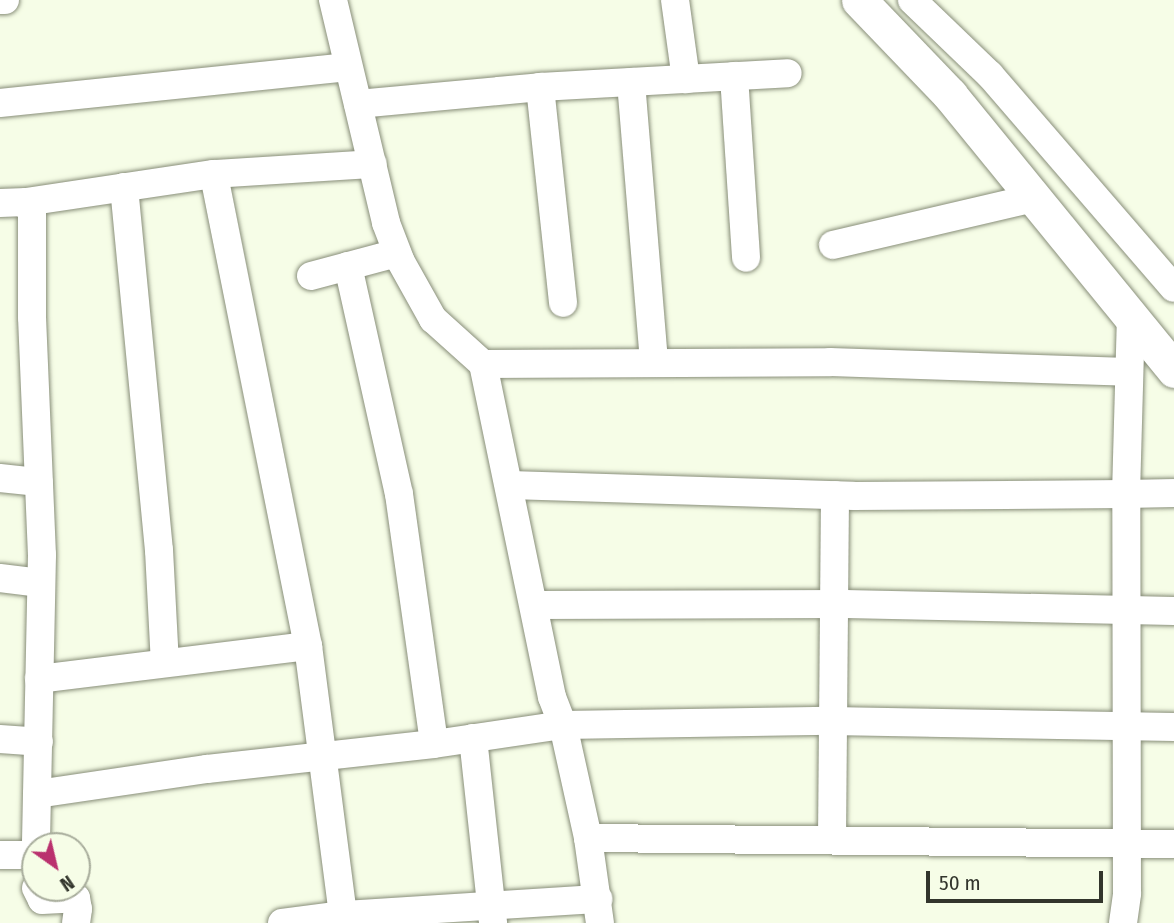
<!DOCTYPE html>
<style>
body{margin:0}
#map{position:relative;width:1174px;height:923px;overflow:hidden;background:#f6fde7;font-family:"Fira Sans Condensed",sans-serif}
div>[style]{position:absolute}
.roads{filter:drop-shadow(0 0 2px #888e79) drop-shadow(0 0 2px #888e79)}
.minor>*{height:28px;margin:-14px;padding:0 14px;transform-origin:14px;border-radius:14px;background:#fff}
.tertiary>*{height:35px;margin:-17.5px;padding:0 17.5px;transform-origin:17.5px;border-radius:17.5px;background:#fff}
span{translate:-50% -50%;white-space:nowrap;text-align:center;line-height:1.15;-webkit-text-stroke:7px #f6fde7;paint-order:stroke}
.north{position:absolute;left:21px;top:832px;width:70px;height:70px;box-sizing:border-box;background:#f6fde7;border:2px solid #a8ad9c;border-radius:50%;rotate:146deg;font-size:19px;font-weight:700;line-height:28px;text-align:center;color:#32352c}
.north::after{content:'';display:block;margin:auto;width:24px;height:32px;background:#ba316e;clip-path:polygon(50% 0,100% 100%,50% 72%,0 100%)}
.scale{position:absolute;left:926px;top:871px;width:177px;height:32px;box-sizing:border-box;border:4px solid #32352c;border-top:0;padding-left:9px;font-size:21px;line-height:24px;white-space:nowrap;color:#32352c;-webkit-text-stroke:5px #f6fde7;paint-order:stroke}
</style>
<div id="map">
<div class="roads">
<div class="minor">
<i style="left:0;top:0;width:5px"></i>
<i style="left:333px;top:0;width:229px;rotate:76.6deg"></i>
<i style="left:386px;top:223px;width:40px;rotate:69deg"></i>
<i style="left:400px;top:260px;width:68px;rotate:60.8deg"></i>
<i style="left:433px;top:319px;width:67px;rotate:42deg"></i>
<i style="left:483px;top:364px;width:340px;rotate:78.3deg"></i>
<i style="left:552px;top:697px;width:30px;rotate:69deg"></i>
<i style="left:563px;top:725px;width:116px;rotate:77.5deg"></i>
<i style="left:588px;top:838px;width:86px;rotate:82deg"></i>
<i style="left:675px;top:0;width:80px;rotate:82.1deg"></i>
<i style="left:912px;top:0;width:108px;rotate:43.9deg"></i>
<i style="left:990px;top:75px;width:281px;rotate:49.2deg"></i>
<i style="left:734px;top:76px;width:182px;rotate:86.2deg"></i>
<i style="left:631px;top:82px;width:281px;rotate:85.3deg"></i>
<i style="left:540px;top:87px;width:217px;rotate:83.9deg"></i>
<i style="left:0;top:103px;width:350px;rotate:-5.9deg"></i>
<i style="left:358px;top:104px;width:183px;rotate:-5.3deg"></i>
<i style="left:540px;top:87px;width:248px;rotate:-3.2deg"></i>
<i style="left:124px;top:187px;width:365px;rotate:84.5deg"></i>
<i style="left:159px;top:550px;width:113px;rotate:87deg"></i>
<i style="left:26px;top:202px;width:190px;rotate:-8.5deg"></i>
<i style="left:0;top:203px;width:26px;rotate:-2deg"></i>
<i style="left:26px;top:202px;width:13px;rotate:63deg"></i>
<i style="left:32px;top:214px;width:103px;rotate:90deg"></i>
<i style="left:32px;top:317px;width:238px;rotate:87.6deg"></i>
<i style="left:42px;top:555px;width:291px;rotate:91.2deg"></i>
<i style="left:833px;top:245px;width:206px;rotate:-13.2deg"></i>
<i style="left:348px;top:266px;width:234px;rotate:77.4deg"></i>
<i style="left:399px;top:494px;width:252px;rotate:82deg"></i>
<i style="left:311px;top:276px;width:89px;rotate:-15deg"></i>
<i style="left:483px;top:364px;width:347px;rotate:-0.3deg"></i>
<i style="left:830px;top:362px;width:298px;rotate:1.9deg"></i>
<i style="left:0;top:478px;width:39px;rotate:6deg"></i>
<i style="left:510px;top:485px;width:343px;rotate:1.8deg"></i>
<i style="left:853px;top:496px;width:273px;rotate:-0.4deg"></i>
<i style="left:1126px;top:494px;width:175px;rotate:-88.4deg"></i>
<i style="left:0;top:578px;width:41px;rotate:7deg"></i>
<i style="left:535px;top:605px;width:310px;rotate:-0.2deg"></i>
<i style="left:845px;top:604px;width:329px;rotate:1.2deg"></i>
<i style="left:39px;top:679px;width:271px;rotate:-7deg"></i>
<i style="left:473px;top:738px;width:186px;rotate:83.8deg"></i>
<i style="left:0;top:739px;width:39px;rotate:4deg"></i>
<i style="left:37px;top:794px;width:172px;rotate:-8.4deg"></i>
<i style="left:207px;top:769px;width:228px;rotate:-6.3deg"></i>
<i style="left:434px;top:744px;width:130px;rotate:-8.4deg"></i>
<i style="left:563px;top:725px;width:267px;rotate:-0.9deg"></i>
<i style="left:830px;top:721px;width:344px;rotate:1deg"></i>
<i style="left:588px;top:838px;width:586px;rotate:0.59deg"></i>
<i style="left:832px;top:839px;width:344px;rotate:-89.5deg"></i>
<i style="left:0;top:855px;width:35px"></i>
<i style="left:36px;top:888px;width:13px;rotate:63deg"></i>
<i style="left:42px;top:900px;width:34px;rotate:-3deg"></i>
<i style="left:76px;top:898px;width:11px;rotate:80deg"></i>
<i style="left:78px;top:909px;width:14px;rotate:98deg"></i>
<i style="left:343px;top:915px;width:271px;rotate:-97.4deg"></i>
<i style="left:308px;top:646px;width:481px;rotate:-101.3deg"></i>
<i style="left:214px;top:174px;width:159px;rotate:-3.6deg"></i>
<i style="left:282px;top:923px;width:62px;rotate:-7.5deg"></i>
<i style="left:343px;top:915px;width:256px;rotate:-3.6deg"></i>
<i style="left:1123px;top:923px;width:30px;rotate:-82deg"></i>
<i style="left:1127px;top:893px;width:399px;rotate:-90.1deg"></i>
<i style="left:1126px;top:494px;width:48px;rotate:-1.2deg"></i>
</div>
<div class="tertiary">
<i style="left:859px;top:0;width:132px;rotate:46.2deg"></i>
<i style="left:950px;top:95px;width:355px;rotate:50.8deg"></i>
</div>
</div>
<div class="north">N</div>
<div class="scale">50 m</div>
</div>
